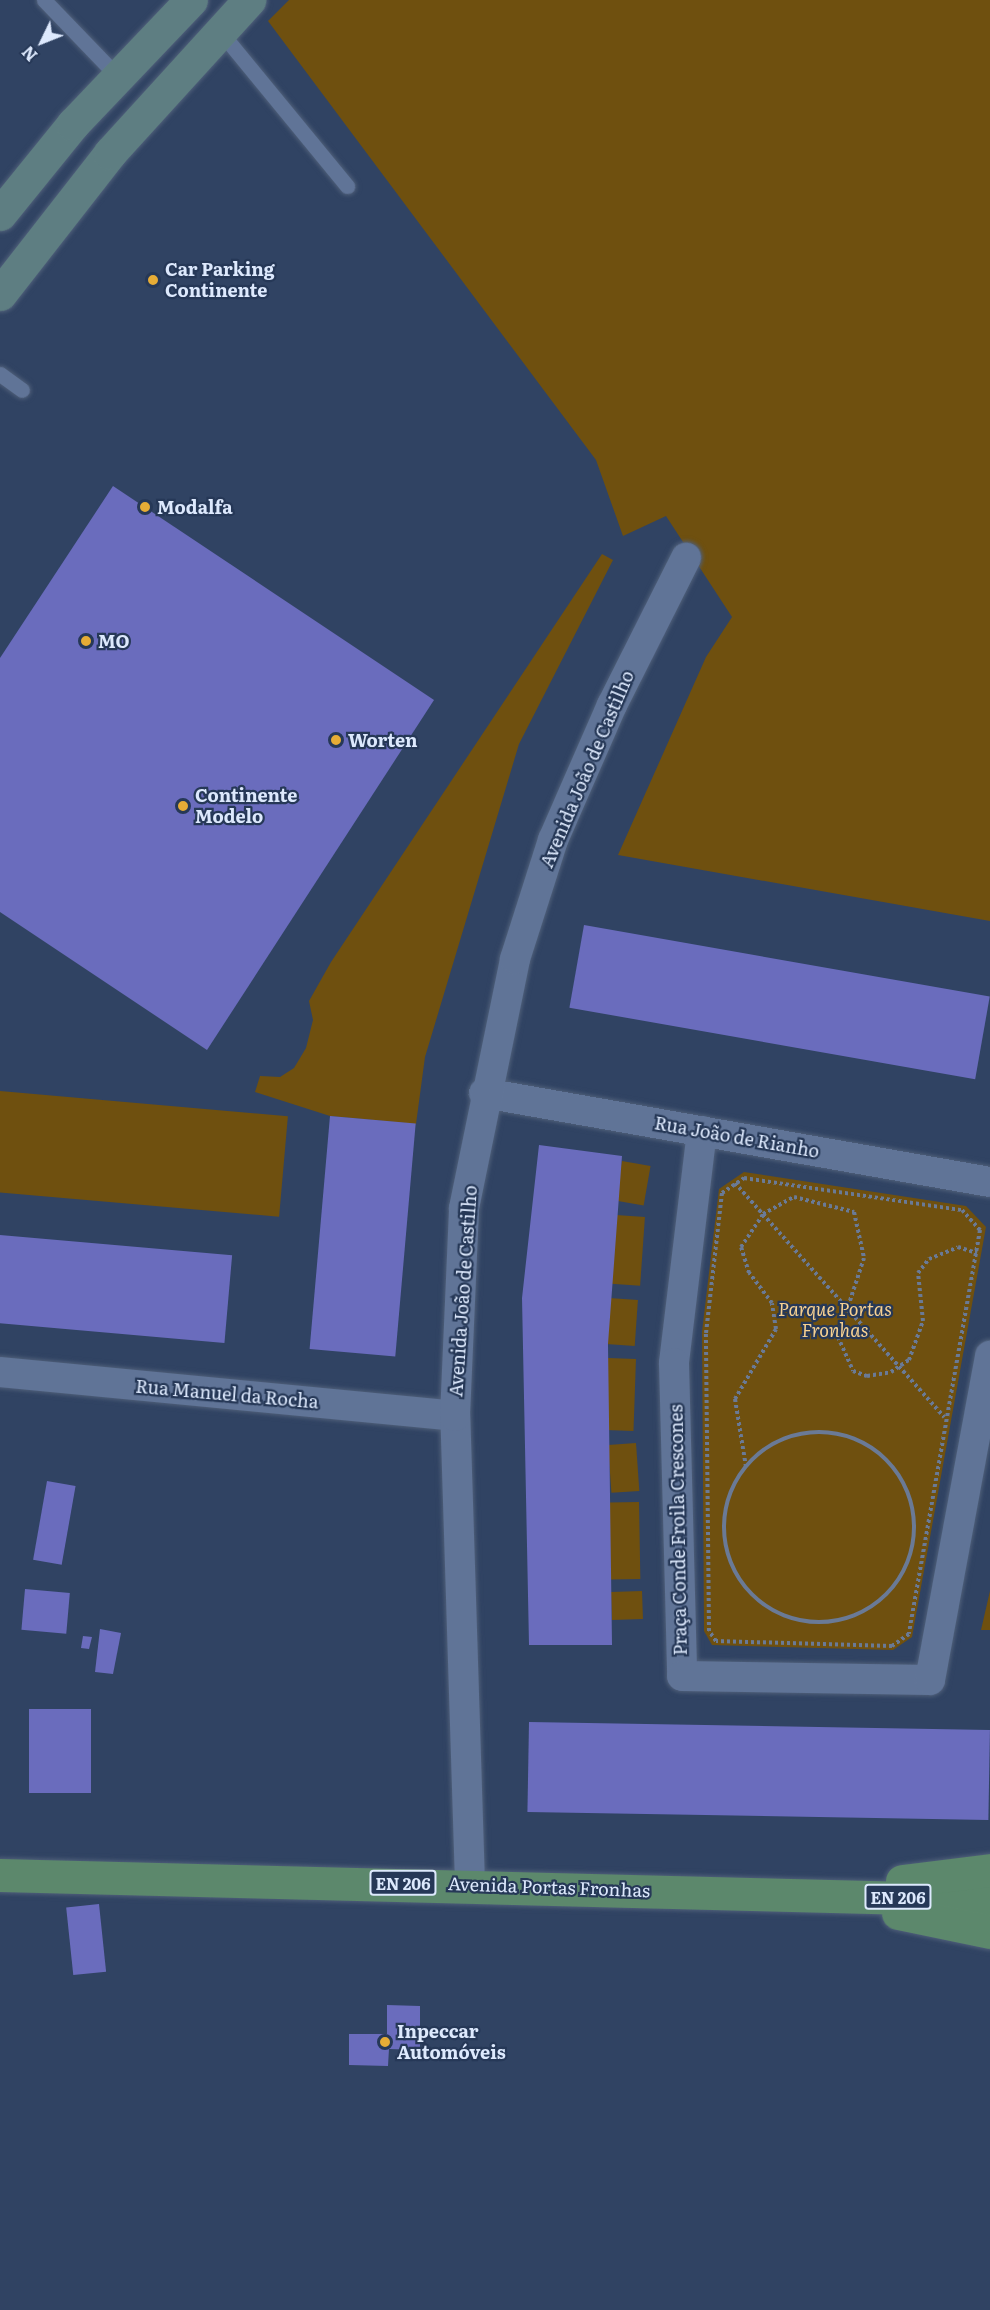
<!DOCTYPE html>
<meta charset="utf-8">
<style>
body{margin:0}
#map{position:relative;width:990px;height:2310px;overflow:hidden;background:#304363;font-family:Literata,serif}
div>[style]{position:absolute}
.green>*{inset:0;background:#6f500f;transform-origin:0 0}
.building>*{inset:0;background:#6a6cbd;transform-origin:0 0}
.path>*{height:4px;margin-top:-2px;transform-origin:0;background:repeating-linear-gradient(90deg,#6a7a96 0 3px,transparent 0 6px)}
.path>.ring{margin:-2px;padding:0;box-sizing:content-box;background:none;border:4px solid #6a7a96;border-radius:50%}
.roads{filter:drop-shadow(0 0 2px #4f5f79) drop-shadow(0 0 2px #4f5f79)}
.service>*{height:15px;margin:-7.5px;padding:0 7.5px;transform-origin:7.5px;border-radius:7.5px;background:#607497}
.minor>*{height:30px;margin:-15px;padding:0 15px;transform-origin:15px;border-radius:15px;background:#607497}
.secondary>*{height:33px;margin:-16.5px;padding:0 16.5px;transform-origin:16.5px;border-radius:16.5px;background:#5e7e82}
.primary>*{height:33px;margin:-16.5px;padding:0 16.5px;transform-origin:16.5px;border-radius:16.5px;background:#5c886c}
.dots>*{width:16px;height:16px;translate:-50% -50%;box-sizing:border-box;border:3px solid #263857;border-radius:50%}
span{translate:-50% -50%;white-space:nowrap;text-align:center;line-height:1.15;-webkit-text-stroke:4.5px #263857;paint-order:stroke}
.shield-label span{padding:2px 4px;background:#263857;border:2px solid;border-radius:4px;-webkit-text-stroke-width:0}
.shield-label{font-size:16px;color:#dde9fd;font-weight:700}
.poi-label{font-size:18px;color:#dde9fd;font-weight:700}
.left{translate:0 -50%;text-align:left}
.street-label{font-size:18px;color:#dde9fd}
.park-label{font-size:18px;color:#f7d191;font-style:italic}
.north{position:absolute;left:12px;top:12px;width:60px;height:60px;-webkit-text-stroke:4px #263857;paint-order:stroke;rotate:227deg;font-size:16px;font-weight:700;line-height:24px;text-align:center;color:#dde9fd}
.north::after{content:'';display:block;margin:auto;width:21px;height:27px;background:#dde9fd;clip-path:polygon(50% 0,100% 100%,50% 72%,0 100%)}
</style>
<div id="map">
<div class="green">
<i style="clip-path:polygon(289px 0,990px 0,990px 921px,618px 855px,706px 657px,732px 617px,666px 516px,623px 536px,596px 460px,268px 21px)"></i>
<i style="clip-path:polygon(602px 554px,613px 560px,519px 744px,425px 1057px,416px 1124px,330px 1116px,255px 1092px,260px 1076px,280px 1077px,294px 1068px,306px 1048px,313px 1020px,309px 1001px,331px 962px)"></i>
<i style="left:0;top:1091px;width:289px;height:101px;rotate:5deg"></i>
<i style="left:622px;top:1161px;width:29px;height:40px;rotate:10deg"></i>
<i style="clip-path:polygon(744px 1172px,966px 1206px,986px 1227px,912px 1637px,893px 1650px,712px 1645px,704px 1631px,702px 1332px,719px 1189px)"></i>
<i style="left:616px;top:1215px;width:29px;height:69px;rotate:4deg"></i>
<i style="left:609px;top:1298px;width:29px;height:46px;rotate:4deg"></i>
<i style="left:608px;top:1358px;width:28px;height:72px;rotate:2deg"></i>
<i style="left:636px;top:1443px;width:48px;height:28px;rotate:86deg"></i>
<i style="left:639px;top:1502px;width:77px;height:30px;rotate:89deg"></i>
<i style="left:642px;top:1591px;width:28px;height:31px;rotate:88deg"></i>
<i style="clip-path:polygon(990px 1591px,990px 1630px,981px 1630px)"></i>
</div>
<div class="building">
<i style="clip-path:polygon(113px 486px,434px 700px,207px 1050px,0 912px,0 658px)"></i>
<i style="left:584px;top:925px;width:412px;height:84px;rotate:10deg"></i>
<i style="left:330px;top:1116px;width:86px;height:234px;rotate:5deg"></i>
<i style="clip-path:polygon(539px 1145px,622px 1156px,608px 1344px,612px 1645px,529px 1645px,522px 1298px)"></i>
<i style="left:0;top:1235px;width:233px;height:88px;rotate:5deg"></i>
<i style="left:47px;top:1481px;width:29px;height:80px;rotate:10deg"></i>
<i style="left:25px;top:1589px;width:45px;height:41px;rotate:5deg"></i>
<i style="clip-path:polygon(100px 1629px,121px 1633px,113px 1674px,95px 1672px)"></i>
<i style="clip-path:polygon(83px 1636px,92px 1637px,89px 1649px,81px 1648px)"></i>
<i style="left:29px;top:1709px;width:62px;height:84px"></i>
<i style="left:529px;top:1722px;width:461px;height:90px;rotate:1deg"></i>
<i style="left:99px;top:1904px;width:68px;height:33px;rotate:84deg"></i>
<i style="clip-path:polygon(387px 2005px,420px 2006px,420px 2050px,389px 2049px,388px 2066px,349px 2065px,349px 2034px,387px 2034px)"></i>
</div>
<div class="path">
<i style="left:744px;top:1178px;width:220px;rotate:8.4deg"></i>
<i style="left:962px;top:1210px;width:27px;rotate:48deg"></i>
<i style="left:980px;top:1230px;width:410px;rotate:100deg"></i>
<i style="left:909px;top:1634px;width:21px;rotate:145deg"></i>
<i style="left:892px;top:1646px;width:176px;rotate:-178.4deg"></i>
<i style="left:716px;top:1641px;width:12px;rotate:-125deg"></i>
<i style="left:709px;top:1631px;width:298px;rotate:-90.6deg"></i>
<i style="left:706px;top:1333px;width:141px;rotate:-83.5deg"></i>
<i style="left:722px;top:1193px;width:27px;rotate:-34deg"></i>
<i style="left:735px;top:1183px;width:314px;rotate:48.2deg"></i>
<i class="ring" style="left:724px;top:1432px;width:186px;height:186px"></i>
<i style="left:746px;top:1467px;width:69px;rotate:-99.2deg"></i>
<i style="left:735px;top:1399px;width:81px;rotate:-59.6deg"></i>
<i style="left:776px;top:1329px;width:26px;rotate:-99deg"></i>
<i style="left:772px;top:1303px;width:38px;rotate:-127deg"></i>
<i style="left:749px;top:1273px;width:27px;rotate:-107deg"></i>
<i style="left:741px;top:1247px;width:40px;rotate:-56deg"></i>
<i style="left:763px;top:1214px;width:35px;rotate:-29deg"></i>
<i style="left:794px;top:1197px;width:62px;rotate:14deg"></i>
<i style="left:854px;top:1212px;width:47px;rotate:77.7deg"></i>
<i style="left:864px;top:1258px;width:83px;rotate:108.2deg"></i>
<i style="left:838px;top:1337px;width:37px;rotate:66deg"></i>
<i style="left:853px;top:1371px;width:15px;rotate:20deg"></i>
<i style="left:867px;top:1376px;width:24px;rotate:-9deg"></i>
<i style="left:891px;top:1372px;width:22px;rotate:-34deg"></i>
<i style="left:909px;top:1360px;width:41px;rotate:-70.3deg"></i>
<i style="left:923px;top:1321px;width:48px;rotate:-95.9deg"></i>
<i style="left:918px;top:1273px;width:18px;rotate:-52deg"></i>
<i style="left:929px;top:1259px;width:31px;rotate:-22deg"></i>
<i style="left:958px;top:1247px;width:20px;rotate:18deg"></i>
</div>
<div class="roads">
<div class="service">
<i style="left:44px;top:0;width:107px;rotate:46.1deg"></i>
<i style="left:219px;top:30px;width:202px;rotate:50.6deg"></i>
<i style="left:0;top:374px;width:27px;rotate:36deg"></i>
</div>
<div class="minor">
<i style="left:484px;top:1093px;width:514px;rotate:9.98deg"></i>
<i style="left:702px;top:1131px;width:234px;rotate:96.9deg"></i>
<i style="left:674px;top:1363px;width:313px;rotate:88.5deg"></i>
<i style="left:682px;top:1676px;width:248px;rotate:0.9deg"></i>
<i style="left:930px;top:1680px;width:330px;rotate:-79.5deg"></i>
<i style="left:0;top:1372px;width:457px;rotate:5.5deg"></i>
<i style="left:470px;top:1884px;width:468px;rotate:-91.8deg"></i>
<i style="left:455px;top:1416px;width:208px;rotate:-87.5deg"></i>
<i style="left:464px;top:1208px;width:254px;rotate:-78.4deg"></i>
<i style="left:515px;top:959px;width:125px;rotate:-72.3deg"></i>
<i style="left:553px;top:840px;width:147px;rotate:-66.4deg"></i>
<i style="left:612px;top:705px;width:165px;rotate:-63.3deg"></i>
</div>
<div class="secondary">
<i style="left:0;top:214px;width:116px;rotate:-51deg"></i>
<i style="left:73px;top:124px;width:171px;rotate:-46.4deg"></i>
<i style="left:0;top:294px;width:179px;rotate:-52deg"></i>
<i style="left:110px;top:153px;width:207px;rotate:-47.7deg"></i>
</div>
<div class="primary">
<i style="left:0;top:1875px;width:990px;rotate:1.45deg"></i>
<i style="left:902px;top:1881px;width:89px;rotate:-7.1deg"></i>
<i style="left:898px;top:1913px;width:94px;rotate:11.7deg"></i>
</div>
</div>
<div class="dots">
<i style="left:153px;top:280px;background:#e6ac36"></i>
<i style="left:145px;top:507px;background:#e6ac36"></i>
<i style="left:86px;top:641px;background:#e6ac36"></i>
<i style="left:336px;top:740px;background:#e6ac36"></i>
<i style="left:183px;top:806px;background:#e6ac36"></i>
<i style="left:385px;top:2042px;background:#e6ac36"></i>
</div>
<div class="shield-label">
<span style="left:403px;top:1883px">EN 206</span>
<span style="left:898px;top:1897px">EN 206</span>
</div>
<div class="poi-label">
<span class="left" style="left:165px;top:280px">Car Parking<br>Continente</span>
<span class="left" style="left:157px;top:507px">Modalfa</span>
<span class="left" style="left:98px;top:641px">MO</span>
<span class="left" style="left:348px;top:740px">Worten</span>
<span class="left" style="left:195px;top:806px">Continente<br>Modelo</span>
<span class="left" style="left:397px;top:2042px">Inpeccar<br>Automóveis</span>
</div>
<div class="street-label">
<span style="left:587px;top:769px;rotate:-67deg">Avenida João de Castilho</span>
<span style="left:737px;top:1137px;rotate:10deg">Rua João de Rianho</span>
<span style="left:463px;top:1291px;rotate:-86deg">Avenida João de Castilho</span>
<span style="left:227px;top:1394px;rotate:5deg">Rua Manuel da Rocha</span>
<span style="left:678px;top:1530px;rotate:-91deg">Praça Conde Froila Crescones</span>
<span style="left:549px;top:1887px;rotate:2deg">Avenida Portas Fronhas</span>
</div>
<div class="park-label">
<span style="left:835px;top:1320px">Parque Portas<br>Fronhas</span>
</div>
<div class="north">N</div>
</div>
